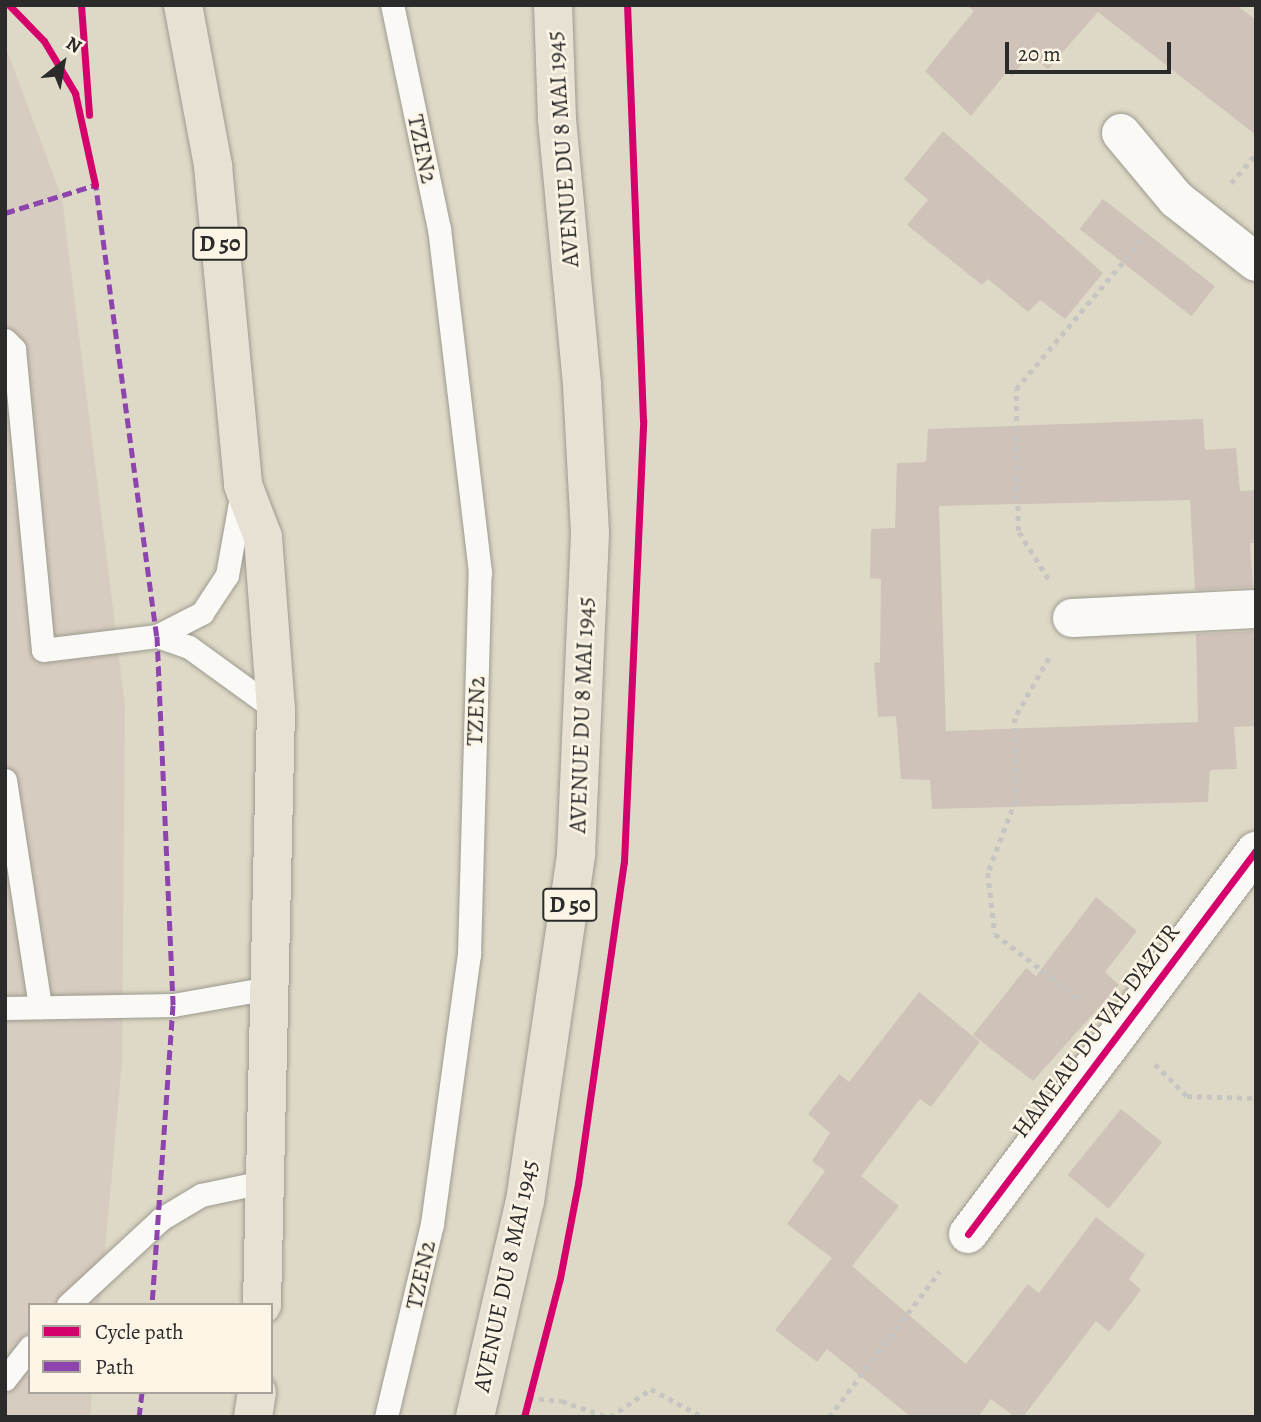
<!DOCTYPE html>
<style>
body{margin:0}
#map{position:relative;width:1261px;height:1422px;overflow:hidden;background:#ded9c6;font-family:Alegreya,serif}
div>[style]{position:absolute}
.industrial>*{inset:0;background:#d6ccbf}
.building>*{inset:0;background:#cfc2b9;transform-origin:0 0}
.path>*{height:4.5px;margin-top:-2.25px;transform-origin:0;background:repeating-linear-gradient(90deg,#c7c5c1 0 5px,transparent 0 10px)}
.roads{filter:drop-shadow(0 0 2px #9d9a90) drop-shadow(0 0 2px #9d9a90)}
.lane>*{height:23px;margin:-11.5px;padding:0 11.5px;transform-origin:11.5px;border-radius:11.5px;background:#faf9f6}
.street>*{height:38px;margin:-19px;padding:0 19px;transform-origin:19px;border-radius:19px;background:#faf9f6}
.primary>*{height:38px;margin:-19px;padding:0 19px;transform-origin:19px;border-radius:19px;background:#e7e1d4}
.quiet>*{height:5px;margin-top:-2.5px;transform-origin:0;background:repeating-linear-gradient(90deg,#8e44ad 0 10px,transparent 0 15px)}
.cycleway>*{height:7px;margin:-3.5px;padding:0 3.5px;transform-origin:3.5px;border-radius:3.5px;background:#d6006c}
span{translate:-50% -50%;white-space:nowrap;text-align:center;line-height:1.15;-webkit-text-stroke:5px #fcf5e5;paint-order:stroke}
.shield-label span{padding:2px 5px;background:#fcf5e5;border:2px solid;border-radius:5px;-webkit-text-stroke-width:0}
.shield-label{font-size:23px;color:#2b2b2b;font-weight:700}
.street-label{font-size:24px;color:#2b2b2b}
.frame{position:absolute;inset:0;border:7px solid #2b2b2b;pointer-events:none}
.legend{position:absolute;left:28px;top:1303px;width:245px;height:91px;box-sizing:border-box;background:#fcf5e5;border:2px solid #a8a49b;margin:0;padding:9px 12px;list-style:none;font-size:21px;color:#2b2b2b}
.legend li{display:flex;align-items:center;gap:14px;height:35px}
.legend b{width:35px;border:2px solid #a8a49b}
.north{position:absolute;left:28px;top:28px;width:70px;height:70px;-webkit-text-stroke:5px #fcf5e5;paint-order:stroke;rotate:31deg;font-size:19px;font-weight:700;line-height:28px;text-align:center;color:#2b2b2b}
.north::after{content:'';display:block;margin:auto;width:24px;height:32px;background:#2b2b2b;clip-path:polygon(50% 0,100% 100%,50% 72%,0 100%)}
.scale{position:absolute;left:1005px;top:42px;width:166px;height:32px;box-sizing:border-box;border:4px solid #2b2b2b;border-top:0;padding-left:9px;font-size:21px;line-height:24px;white-space:nowrap;color:#2b2b2b;-webkit-text-stroke:5px #fcf5e5;paint-order:stroke}
</style>
<div id="map">
<div class="industrial">
<i style="clip-path:polygon(5px 45px,62px 198px,125px 706px,122px 1062px,100px 1305px,30px 1305px,30px 1392px,92px 1392px,90px 1417px,5px 1417px)"></i>
</div>
<div class="building">
<i style="clip-path:polygon(966px 5px,1236px 5px,1256px 20px,1256px 135px,1098px 12px,1048px 69px,1030px 55px,1012px 76px,1007px 72px,971px 116px,925px 71px,974px 11px)"></i>
<i style="clip-path:polygon(943px 131px,1103px 273px,1065px 319px,1040px 300px,1028px 312px,988px 279px,982px 285px,907px 225px,928px 200px,904px 179px)"></i>
<i style="left:1103px;top:199px;width:142px;height:38px;rotate:38deg"></i>
<i style="clip-path:polygon(1203px 419px,1205px 450px,1236px 448px,1240px 491px,1256px 490px,1256px 543px,1250px 543px,1253px 587px,1195px 590px,1190px 500px,939px 506px,946px 731px,1198px 722px,1196px 634px,1255px 631px,1256px 726px,1234px 727px,1237px 769px,1210px 770px,1208px 802px,932px 809px,930px 780px,901px 779px,896px 716px,878px 717px,874px 663px,880px 662px,881px 579px,870px 578px,871px 529px,895px 528px,897px 463px,926px 462px,928px 429px)"></i>
<i style="clip-path:polygon(1096px 897px,1137px 931px,1105px 972px,1119px 985px,1033px 1081px,973px 1035px,1026px 968px,1036px 976px)"></i>
<i style="clip-path:polygon(919px 992px,980px 1042px,931px 1107px,920px 1099px,861px 1176px,899px 1206px,852px 1266px,966px 1364px,1028px 1284px,1039px 1293px,1096px 1217px,1145px 1255px,1129px 1279px,1141px 1290px,1109px 1332px,1096px 1321px,1023px 1417px,1015px 1417px,991px 1399px,978px 1417px,911px 1417px,827px 1349px,817px 1362px,775px 1330px,832px 1258px,787px 1224px,825px 1171px,812px 1161px,830px 1133px,808px 1114px,839px 1074px,849px 1082px)"></i>
<i style="left:1121px;top:1109px;width:53px;height:85px;rotate:39deg"></i>
</div>
<div class="path">
<i style="left:1231px;top:183px;width:38px;rotate:-49deg"></i>
<i style="left:1048px;top:579px;width:57px;rotate:-122deg"></i>
<i style="left:1018px;top:531px;width:142px;rotate:-90.8deg"></i>
<i style="left:1016px;top:389px;width:199px;rotate:-49.9deg"></i>
<i style="left:1049px;top:658px;width:69px;rotate:119.5deg"></i>
<i style="left:1015px;top:718px;width:82px;rotate:89.3deg"></i>
<i style="left:1016px;top:800px;width:78px;rotate:111deg"></i>
<i style="left:988px;top:873px;width:61px;rotate:83.5deg"></i>
<i style="left:995px;top:934px;width:110px;rotate:37.6deg"></i>
<i style="left:1155px;top:1064px;width:45px;rotate:45deg"></i>
<i style="left:1187px;top:1096px;width:69px;rotate:1.7deg"></i>
<i style="left:529px;top:1398px;width:33px;rotate:5deg"></i>
<i style="left:562px;top:1401px;width:49px;rotate:19.2deg"></i>
<i style="left:610px;top:1417px;width:50px;rotate:-34.3deg"></i>
<i style="left:651px;top:1389px;width:59px;rotate:28.3deg"></i>
<i style="left:829px;top:1417px;width:183px;rotate:-52.8deg"></i>
</div>
<div class="roads">
<div class="lane">
<i style="left:5px;top:340px;width:13px;rotate:45deg"></i>
<i style="left:14px;top:349px;width:302px;rotate:84.5deg"></i>
<i style="left:43px;top:650px;width:115px;rotate:-7deg"></i>
<i style="left:157px;top:636px;width:51px;rotate:-27.1deg"></i>
<i style="left:202px;top:613px;width:45px;rotate:-56.7deg"></i>
<i style="left:227px;top:575px;width:84px;rotate:-79.8deg"></i>
<i style="left:157px;top:636px;width:34px;rotate:19deg"></i>
<i style="left:189px;top:647px;width:107px;rotate:35.9deg"></i>
<i style="left:5px;top:780px;width:230px;rotate:81.2deg"></i>
<i style="left:5px;top:1008px;width:168px;rotate:-1deg"></i>
<i style="left:173px;top:1005px;width:97px;rotate:-10deg"></i>
<i style="left:68px;top:1305px;width:127px;rotate:-42.8deg"></i>
<i style="left:161px;top:1219px;width:47px;rotate:-31deg"></i>
<i style="left:201px;top:1195px;width:63px;rotate:-11.8deg"></i>
<i style="left:5px;top:1379px;width:41px;rotate:-52deg"></i>
<i style="left:386px;top:1417px;width:198px;rotate:-76.6deg"></i>
<i style="left:432px;top:1224px;width:273px;rotate:-82.2deg"></i>
<i style="left:469px;top:954px;width:382px;rotate:-88.4deg"></i>
<i style="left:480px;top:572px;width:345px;rotate:-96.8deg"></i>
<i style="left:439px;top:229px;width:229px;rotate:-101.8deg"></i>
</div>
<div class="street">
<i style="left:1121px;top:133px;width:86px;rotate:50.2deg"></i>
<i style="left:1176px;top:199px;width:102px;rotate:38.2deg"></i>
<i style="left:1072px;top:618px;width:184px;rotate:-2.8deg"></i>
<i style="left:968px;top:1234px;width:479px;rotate:-53.1deg"></i>
</div>
<div class="primary">
<i style="left:183px;top:5px;width:164px;rotate:79.4deg"></i>
<i style="left:213px;top:166px;width:320px;rotate:84.6deg"></i>
<i style="left:243px;top:485px;width:56px;rotate:69deg"></i>
<i style="left:263px;top:537px;width:173px;rotate:85.7deg"></i>
<i style="left:276px;top:710px;width:595px;rotate:91.35deg"></i>
<i style="left:253px;top:1417px;width:25px;rotate:-81deg"></i>
<i style="left:475px;top:1417px;width:222px;rotate:-77deg"></i>
<i style="left:525px;top:1201px;width:351px;rotate:-81.6deg"></i>
<i style="left:576px;top:854px;width:321px;rotate:-87.5deg"></i>
<i style="left:590px;top:533px;width:149px;rotate:-93.1deg"></i>
<i style="left:582px;top:384px;width:266px;rotate:-95.4deg"></i>
<i style="left:557px;top:119px;width:114px;rotate:-92deg"></i>
</div>
</div>
<div class="quiet">
<i style="left:95px;top:180px;width:460px;rotate:82.3deg"></i>
<i style="left:157px;top:636px;width:369px;rotate:87.5deg"></i>
<i style="left:173px;top:1005px;width:301px;rotate:94deg"></i>
<i style="left:5px;top:213px;width:94px;rotate:-17.3deg"></i>
<i style="left:139px;top:1417px;width:25px;rotate:-83deg"></i>
</div>
<div class="cycleway">
<i style="left:9px;top:5px;width:50px;rotate:45.8deg"></i>
<i style="left:44px;top:41px;width:61px;rotate:59.2deg"></i>
<i style="left:75px;top:93px;width:94px;rotate:77.7deg"></i>
<i style="left:81px;top:5px;width:110px;rotate:85.8deg"></i>
<i style="left:968px;top:1234px;width:479px;rotate:-53.1deg"></i>
<i style="left:524px;top:1417px;width:144px;rotate:-75.5deg"></i>
<i style="left:560px;top:1278px;width:96px;rotate:-79.2deg"></i>
<i style="left:578px;top:1184px;width:325px;rotate:-81.9deg"></i>
<i style="left:624px;top:862px;width:442px;rotate:-87.5deg"></i>
<i style="left:643px;top:420px;width:415px;rotate:-92.2deg"></i>
</div>
<div class="shield-label">
<span style="left:220px;top:244px">D 50</span>
<span style="left:570px;top:905px">D 50</span>
</div>
<div class="street-label">
<span style="left:422px;top:149px;rotate:78deg">TZEN2</span>
<span style="left:563px;top:149px;rotate:-94deg">AVENUE DU 8 MAI 1945</span>
<span style="left:476px;top:711px;rotate:-88deg">TZEN2</span>
<span style="left:582px;top:715px;rotate:-88deg">AVENUE DU 8 MAI 1945</span>
<span style="left:1096px;top:1031px;rotate:-53deg">HAMEAU DU VAL D'AZUR</span>
<span style="left:421px;top:1275px;rotate:-78deg">TZEN2</span>
<span style="left:506px;top:1276px;rotate:-78deg">AVENUE DU 8 MAI 1945</span>
</div>
<div class="frame"></div>
<ul class="legend">
<li><b style="height:9px;background:#d6006c"></b>Cycle path</li>
<li><b style="height:9px;background:#8e44ad"></b>Path</li>
</ul>
<div class="north">N</div>
<div class="scale">20 m</div>
</div>
